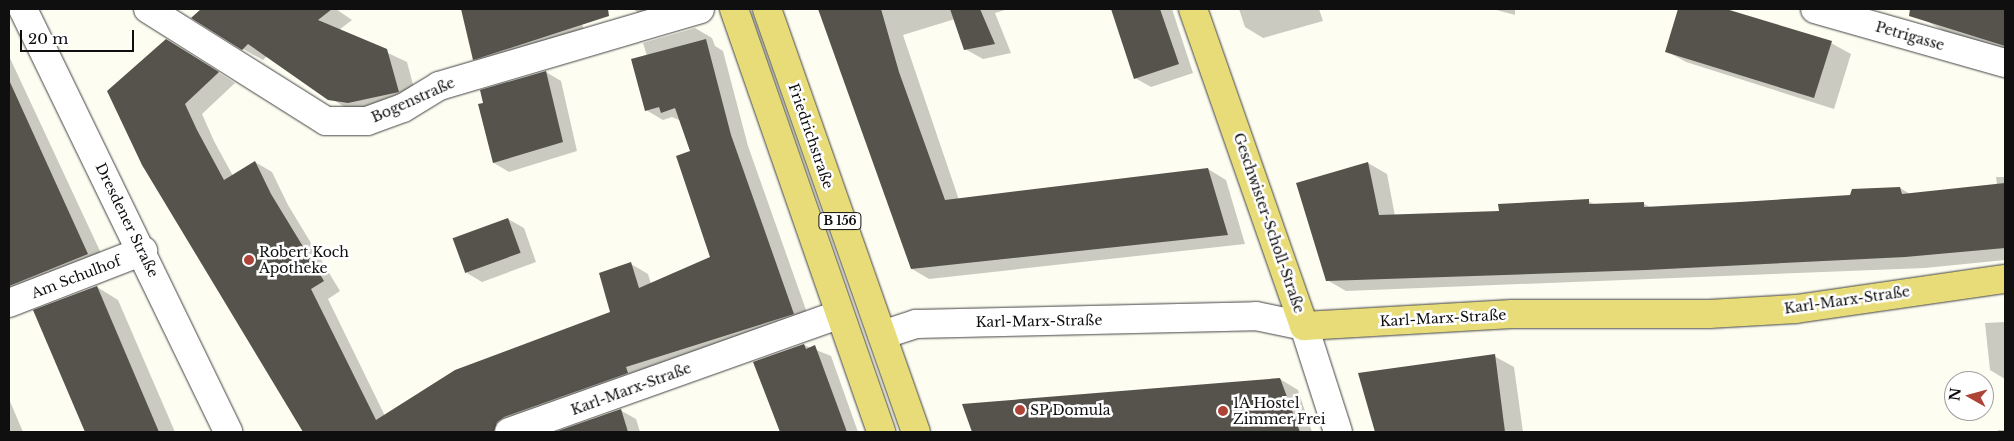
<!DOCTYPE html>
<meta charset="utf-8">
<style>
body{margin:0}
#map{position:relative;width:2014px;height:441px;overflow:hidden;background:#fdfdf2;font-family:"Libre Baskerville",serif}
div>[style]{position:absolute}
.shadow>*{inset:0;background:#0003;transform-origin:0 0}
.building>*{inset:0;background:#56524c;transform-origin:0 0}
.roads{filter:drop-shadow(0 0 1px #424242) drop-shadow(0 0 1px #424242)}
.minor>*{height:28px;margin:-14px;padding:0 14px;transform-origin:14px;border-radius:14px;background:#fff}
.major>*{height:28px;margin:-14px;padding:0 14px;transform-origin:14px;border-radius:14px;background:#e7dc78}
.dots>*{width:14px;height:14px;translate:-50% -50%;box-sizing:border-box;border:2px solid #fff;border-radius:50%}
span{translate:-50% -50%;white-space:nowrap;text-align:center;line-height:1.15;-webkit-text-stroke:5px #fff;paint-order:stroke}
.shield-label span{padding:1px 4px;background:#fff;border:1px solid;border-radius:4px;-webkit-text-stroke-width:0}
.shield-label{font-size:12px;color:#0f0f0f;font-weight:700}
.street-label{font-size:14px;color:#0f0f0f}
.poi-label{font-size:14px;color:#0f0f0f}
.left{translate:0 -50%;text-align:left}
.frame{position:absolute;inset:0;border:10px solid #0f0f0f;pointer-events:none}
.north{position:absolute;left:1944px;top:371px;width:50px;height:50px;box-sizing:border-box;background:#fff;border:1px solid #9f9f9f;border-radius:50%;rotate:277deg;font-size:14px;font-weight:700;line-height:20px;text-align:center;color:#0f0f0f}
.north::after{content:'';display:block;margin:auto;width:18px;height:22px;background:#ae4338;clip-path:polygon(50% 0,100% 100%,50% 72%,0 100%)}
.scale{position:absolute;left:20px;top:30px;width:114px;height:22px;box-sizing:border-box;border:2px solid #0f0f0f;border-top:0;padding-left:6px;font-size:15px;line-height:18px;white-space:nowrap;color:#0f0f0f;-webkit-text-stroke:4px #fff;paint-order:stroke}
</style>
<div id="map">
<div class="shadow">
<i style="clip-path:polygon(198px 9px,336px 9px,352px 20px,339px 30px,407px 62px,418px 103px,349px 110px,267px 56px,263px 60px,243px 49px)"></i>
<i style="clip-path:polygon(462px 9px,577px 9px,586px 36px,489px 68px,474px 59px)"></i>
<i style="clip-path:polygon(633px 9px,707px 9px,655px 24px)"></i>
<i style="clip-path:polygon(820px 9px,1008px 9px,995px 13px,1011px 53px,983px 59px,965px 49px,955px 19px,903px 35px,959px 200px,1208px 169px,1226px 180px,1245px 244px,929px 279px,912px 269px)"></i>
<i style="clip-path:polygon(1113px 9px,1172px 9px,1193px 73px,1151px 87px,1135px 78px)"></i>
<i style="clip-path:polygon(1239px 9px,1319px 9px,1323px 21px,1263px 38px,1245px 27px)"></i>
<i style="clip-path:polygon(1493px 9px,1515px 9px,1515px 15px)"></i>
<i style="clip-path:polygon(1679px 9px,1722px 9px,1831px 43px,1851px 54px,1834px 109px,1686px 62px,1666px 51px)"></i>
<i style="clip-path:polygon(1928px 9px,2005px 9px,2005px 50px,1944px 31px,1925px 20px)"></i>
<i style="clip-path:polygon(695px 28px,712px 38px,715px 46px,723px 51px,748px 146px,811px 324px,515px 432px,305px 432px,143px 164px,184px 51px,235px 83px,202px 114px,214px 141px,233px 176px,255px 162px,272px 172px,288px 205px,340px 291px,328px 299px,385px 416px,611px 313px,631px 264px,648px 274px,651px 284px,711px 258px,691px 152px,681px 121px,672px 117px,663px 120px,646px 110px,647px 56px,643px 43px)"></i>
<i style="clip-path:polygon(9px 56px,107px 266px,9px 307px,10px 218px)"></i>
<i style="clip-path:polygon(546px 72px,561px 81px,577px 151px,509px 172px,494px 163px)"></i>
<i style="clip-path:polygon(1368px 163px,1387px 174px,1395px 216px,1501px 213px,1588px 201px,1596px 205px,1644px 204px,1652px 208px,1851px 197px,1900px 188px,1910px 194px,1997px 185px,1996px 177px,2005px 177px,2005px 260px,1925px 268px,1346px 291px,1327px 280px)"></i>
<i style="clip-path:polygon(508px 219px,524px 228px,536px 262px,482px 282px,467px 273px)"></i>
<i style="clip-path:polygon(97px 287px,118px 300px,175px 432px,87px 432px,35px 311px)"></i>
<i style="clip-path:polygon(2005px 322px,2005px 379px,1990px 370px,1985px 323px)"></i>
<i style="clip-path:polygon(804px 345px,831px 356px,858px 432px,781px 432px,755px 362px)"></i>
<i style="clip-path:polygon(1494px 356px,1514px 367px,1523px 432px,1376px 432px,1359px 374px)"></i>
<i style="clip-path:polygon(1280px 379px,1298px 390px,1312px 432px,973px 432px,964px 405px)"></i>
<i style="clip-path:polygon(9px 399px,23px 432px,9px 432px)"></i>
<i style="clip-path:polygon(620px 410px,636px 419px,640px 432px,559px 432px)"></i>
<i style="left:1998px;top:430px;width:7px;height:2px"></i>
</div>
<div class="building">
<i style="clip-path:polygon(201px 9px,332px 9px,318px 20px,387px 49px,399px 92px,348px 103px,328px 100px,248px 44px,242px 50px,191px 18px)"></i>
<i style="clip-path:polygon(461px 9px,608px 9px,609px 16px,473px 60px)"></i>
<i style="clip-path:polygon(818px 9px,881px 9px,899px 72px,945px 200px,1208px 168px,1228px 235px,911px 269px)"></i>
<i style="clip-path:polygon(950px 9px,980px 9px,995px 44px,964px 50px)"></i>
<i style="clip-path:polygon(1111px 9px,1160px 9px,1179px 64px,1134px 79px)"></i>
<i style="clip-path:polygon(1678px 9px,1726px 9px,1832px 41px,1814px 98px,1665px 52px)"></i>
<i style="clip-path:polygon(1910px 9px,2005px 9px,2005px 46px,1909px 16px)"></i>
<i style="clip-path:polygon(166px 39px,219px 72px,185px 104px,197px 130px,224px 180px,255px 161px,271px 194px,324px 281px,311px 289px,376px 420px,455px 370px,610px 312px,599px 273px,631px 262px,639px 288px,710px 257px,676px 156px,690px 151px,675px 108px,661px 113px,659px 107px,645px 111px,631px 59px,706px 39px,731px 135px,794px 314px,626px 367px,628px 373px,504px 417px,497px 422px,494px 432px,303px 432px,142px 165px,107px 91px)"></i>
<i style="clip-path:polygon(546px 71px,563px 142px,493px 163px,478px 104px,483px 103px,480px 90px)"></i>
<i style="clip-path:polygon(9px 80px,88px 254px,9px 286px)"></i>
<i style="clip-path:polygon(1368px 162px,1379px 215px,1499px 211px,1498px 204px,1589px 199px,1589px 204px,1644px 202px,1644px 207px,1740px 202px,1850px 195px,1852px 189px,1900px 187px,1902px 194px,2005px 183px,2005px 248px,1905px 257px,1646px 270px,1326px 281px,1296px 183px)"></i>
<i style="left:508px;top:218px;width:37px;height:59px;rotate:70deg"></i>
<i style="clip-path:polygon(97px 286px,159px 432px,85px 432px,33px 310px)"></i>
<i style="clip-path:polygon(804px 344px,806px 349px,815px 345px,847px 432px,780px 432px,753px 362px)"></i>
<i style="clip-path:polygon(1495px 354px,1505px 432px,1375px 432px,1358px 373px)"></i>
<i style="clip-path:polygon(1280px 378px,1300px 432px,972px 432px,962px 404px)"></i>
<i style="clip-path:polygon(621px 409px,628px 432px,555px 432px)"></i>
</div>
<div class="roads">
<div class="minor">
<i style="left:23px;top:9px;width:470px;rotate:64.1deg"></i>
<i style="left:148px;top:9px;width:210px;rotate:32.2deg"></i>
<i style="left:326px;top:121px;width:41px"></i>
<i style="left:367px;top:121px;width:38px;rotate:-20deg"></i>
<i style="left:403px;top:108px;width:42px;rotate:-31.4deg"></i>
<i style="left:439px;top:86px;width:272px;rotate:-16.4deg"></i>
<i style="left:1815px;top:9px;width:198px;rotate:15.9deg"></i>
<i style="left:9px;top:303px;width:144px;rotate:-21.2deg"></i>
<i style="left:882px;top:335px;width:36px;rotate:-18deg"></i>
<i style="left:916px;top:324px;width:340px;rotate:-1.3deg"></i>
<i style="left:1256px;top:316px;width:49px;rotate:11.8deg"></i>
<i style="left:1304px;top:326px;width:111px;rotate:72.2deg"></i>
<i style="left:509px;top:432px;width:349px;rotate:-19.6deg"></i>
</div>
<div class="major">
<i style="left:734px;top:9px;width:448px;rotate:70.8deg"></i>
<i style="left:767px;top:9px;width:448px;rotate:70.6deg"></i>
<i style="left:1193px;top:9px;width:336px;rotate:70.7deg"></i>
<i style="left:1304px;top:326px;width:208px;rotate:-3.3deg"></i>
<i style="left:1512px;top:314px;width:197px"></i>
<i style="left:1709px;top:314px;width:87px;rotate:-3.3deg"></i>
<i style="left:1796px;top:309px;width:211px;rotate:-8.2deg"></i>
</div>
</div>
<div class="dots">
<i style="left:249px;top:260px;background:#ae4338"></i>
<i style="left:1020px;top:410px;background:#ae4338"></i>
<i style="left:1223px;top:411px;background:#ae4338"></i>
</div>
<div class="shield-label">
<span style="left:840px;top:221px">B 156</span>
</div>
<div class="street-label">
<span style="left:1910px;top:36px;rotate:16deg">Petrigasse</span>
<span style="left:413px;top:100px;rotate:-24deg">Bogenstraße</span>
<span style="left:811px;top:136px;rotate:71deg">Friedrichstraße</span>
<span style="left:127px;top:220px;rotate:64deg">Dresdener Straße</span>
<span style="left:1269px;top:223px;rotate:71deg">Geschwister-Scholl-Straße</span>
<span style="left:76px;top:277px;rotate:-21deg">Am Schulhof</span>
<span style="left:1847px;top:300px;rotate:-8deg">Karl-Marx-Straße</span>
<span style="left:1443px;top:318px;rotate:-3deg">Karl-Marx-Straße</span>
<span style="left:1039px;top:321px;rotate:-1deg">Karl-Marx-Straße</span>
<span style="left:631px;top:389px;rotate:-20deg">Karl-Marx-Straße</span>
</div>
<div class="poi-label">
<span class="left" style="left:259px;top:260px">Robert Koch<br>Apotheke</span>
<span class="left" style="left:1233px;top:411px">1A Hostel<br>Zimmer Frei</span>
<span class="left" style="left:1030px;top:410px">SP Domula</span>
</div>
<div class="frame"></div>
<div class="north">N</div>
<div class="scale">20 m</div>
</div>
